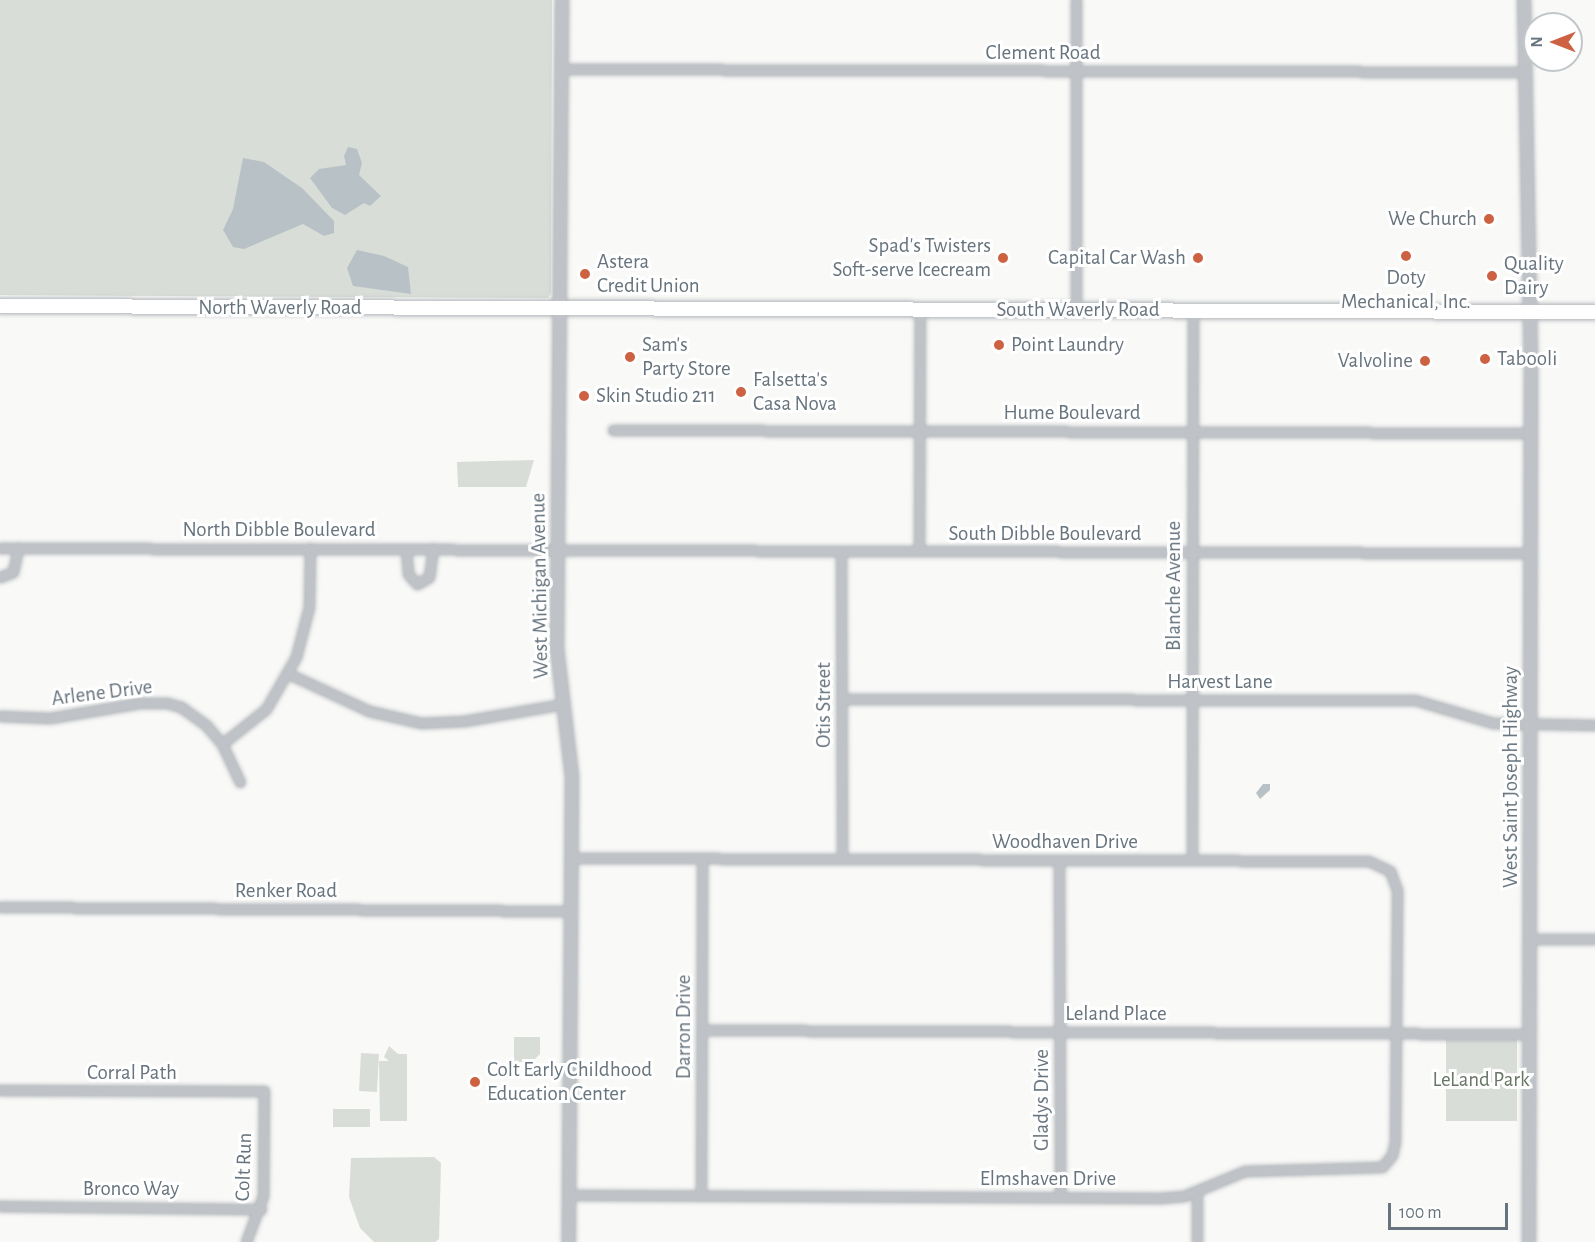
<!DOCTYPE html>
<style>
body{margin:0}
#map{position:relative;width:1595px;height:1242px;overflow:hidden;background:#f9f9f7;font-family:"Alegreya Sans",sans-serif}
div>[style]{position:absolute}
.green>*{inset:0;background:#d9ddd7;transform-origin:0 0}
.water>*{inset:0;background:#b8c2c6}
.roads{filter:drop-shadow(0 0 2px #b4b8bc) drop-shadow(0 0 2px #b4b8bc)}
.minor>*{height:9px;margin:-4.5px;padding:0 4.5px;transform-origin:4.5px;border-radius:4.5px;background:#bfc2c6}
.tertiary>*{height:12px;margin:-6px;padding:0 6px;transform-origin:6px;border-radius:6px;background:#bfc2c6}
.secondary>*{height:14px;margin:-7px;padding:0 7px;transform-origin:7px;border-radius:7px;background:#fff}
.dots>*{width:16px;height:16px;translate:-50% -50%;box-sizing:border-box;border:3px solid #fff;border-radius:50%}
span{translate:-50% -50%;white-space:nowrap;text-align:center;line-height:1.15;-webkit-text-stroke:6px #fff;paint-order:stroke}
.street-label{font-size:21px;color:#67747e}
.poi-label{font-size:21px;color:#67747e}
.right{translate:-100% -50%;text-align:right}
.left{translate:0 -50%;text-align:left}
.park-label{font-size:21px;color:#697766}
.north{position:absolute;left:1523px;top:12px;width:60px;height:60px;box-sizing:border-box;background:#fff;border:2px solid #c2c7cb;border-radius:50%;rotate:270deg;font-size:16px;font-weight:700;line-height:24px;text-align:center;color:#67747e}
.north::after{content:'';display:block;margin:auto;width:21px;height:27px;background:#cd6243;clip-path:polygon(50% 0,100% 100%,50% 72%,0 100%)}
.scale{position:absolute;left:1388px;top:1203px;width:120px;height:27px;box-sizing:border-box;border:3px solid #67747e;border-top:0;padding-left:8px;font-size:18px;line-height:21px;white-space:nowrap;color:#67747e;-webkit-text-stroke:4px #fff;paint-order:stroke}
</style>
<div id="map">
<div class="green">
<i style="clip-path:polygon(0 0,552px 0,551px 293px,548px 298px,0 295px)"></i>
<i style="clip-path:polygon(534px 460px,526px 487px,458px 487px,457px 462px)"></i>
<i style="clip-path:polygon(514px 1037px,540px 1037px,540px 1054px,532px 1062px,514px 1062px)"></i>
<i style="left:1446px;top:1039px;width:71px;height:82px"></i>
<i style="clip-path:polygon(389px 1046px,398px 1054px,407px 1054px,407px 1121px,380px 1121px,379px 1061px,389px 1061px,384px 1057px)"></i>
<i style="left:361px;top:1053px;width:18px;height:38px;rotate:3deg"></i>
<i style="left:333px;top:1109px;width:37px;height:18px"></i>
<i style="clip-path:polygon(434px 1157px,441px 1163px,439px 1239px,435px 1242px,374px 1242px,360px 1228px,349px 1197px,351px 1158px)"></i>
</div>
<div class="water">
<i style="clip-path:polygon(348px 147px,357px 149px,362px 163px,359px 175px,381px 196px,370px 206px,364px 203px,345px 215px,332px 208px,310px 178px,319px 169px,346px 165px,344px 156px)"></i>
<i style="clip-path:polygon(243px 158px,264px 162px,302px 188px,334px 221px,334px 233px,324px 236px,303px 224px,244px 249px,233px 247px,223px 230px,233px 209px)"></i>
<i style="clip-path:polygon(357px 250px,384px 256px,408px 267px,411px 294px,353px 286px,347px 268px)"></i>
<i style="clip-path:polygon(1263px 784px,1270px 784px,1270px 790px,1260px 799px,1256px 793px)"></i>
</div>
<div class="roads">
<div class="minor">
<i style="left:562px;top:69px;width:962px;rotate:0.18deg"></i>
<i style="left:1076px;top:309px;width:309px;rotate:-90deg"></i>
<i style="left:613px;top:430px;width:918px;rotate:0.19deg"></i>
<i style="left:0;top:548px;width:1531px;rotate:0.19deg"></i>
<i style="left:406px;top:549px;width:25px;rotate:85deg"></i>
<i style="left:408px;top:574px;width:13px;rotate:48deg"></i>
<i style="left:417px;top:584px;width:14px;rotate:-30deg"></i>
<i style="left:429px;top:577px;width:29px;rotate:-82deg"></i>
<i style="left:919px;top:551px;width:240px;rotate:-89.8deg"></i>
<i style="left:841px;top:552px;width:306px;rotate:89.8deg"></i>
<i style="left:0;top:577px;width:14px;rotate:-21deg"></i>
<i style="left:13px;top:572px;width:25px;rotate:-78deg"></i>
<i style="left:289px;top:674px;width:88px;rotate:24.8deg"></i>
<i style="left:369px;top:711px;width:53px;rotate:13deg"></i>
<i style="left:421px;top:723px;width:43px;rotate:-2.7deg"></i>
<i style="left:464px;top:721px;width:100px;rotate:-9.7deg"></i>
<i style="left:842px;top:699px;width:573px;rotate:0.1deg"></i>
<i style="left:1415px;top:700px;width:81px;rotate:16.4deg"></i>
<i style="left:1493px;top:723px;width:102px;rotate:1.1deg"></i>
<i style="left:0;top:716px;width:50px;rotate:2.3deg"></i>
<i style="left:50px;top:718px;width:91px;rotate:-9.5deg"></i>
<i style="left:140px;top:703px;width:27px"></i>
<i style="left:167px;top:703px;width:15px;rotate:16deg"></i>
<i style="left:181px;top:707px;width:31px;rotate:36deg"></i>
<i style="left:206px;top:725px;width:25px;rotate:50deg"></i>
<i style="left:222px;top:744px;width:42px;rotate:64.7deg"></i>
<i style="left:222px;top:744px;width:56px;rotate:-38.5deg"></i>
<i style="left:266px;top:709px;width:60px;rotate:-60deg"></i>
<i style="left:296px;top:657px;width:52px;rotate:-75.4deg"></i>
<i style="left:309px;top:607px;width:59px;rotate:-89deg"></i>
<i style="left:1059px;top:860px;width:337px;rotate:89.8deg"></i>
<i style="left:1192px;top:860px;width:549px;rotate:-89.9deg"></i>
<i style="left:0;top:907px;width:572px;rotate:0.4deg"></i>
<i style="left:1529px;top:939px;width:66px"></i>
<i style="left:702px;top:1030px;width:827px;rotate:0.28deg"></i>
<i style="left:0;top:1090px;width:264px;rotate:0.2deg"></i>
<i style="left:264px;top:1091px;width:105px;rotate:90.5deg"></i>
<i style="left:263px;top:1196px;width:49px;rotate:110.3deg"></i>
<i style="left:1197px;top:1192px;width:50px;rotate:90deg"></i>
<i style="left:569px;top:1195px;width:591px;rotate:0.29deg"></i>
<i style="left:1160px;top:1198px;width:24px;rotate:-5deg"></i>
<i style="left:1184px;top:1196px;width:66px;rotate:-22.3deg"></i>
<i style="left:1245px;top:1171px;width:137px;rotate:-1.7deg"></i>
<i style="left:1382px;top:1167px;width:16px;rotate:-50deg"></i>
<i style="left:1392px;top:1155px;width:13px;rotate:-77deg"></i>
<i style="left:1395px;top:1142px;width:252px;rotate:-89.5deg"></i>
<i style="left:1397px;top:890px;width:20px;rotate:-110deg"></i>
<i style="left:1390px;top:871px;width:23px;rotate:-155deg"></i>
<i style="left:1369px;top:861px;width:797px;rotate:-179.78deg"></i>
<i style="left:701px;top:1195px;width:337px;rotate:-89.8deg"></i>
<i style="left:0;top:1206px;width:261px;rotate:0.7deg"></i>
</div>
<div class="tertiary">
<i style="left:562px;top:0;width:649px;rotate:90.44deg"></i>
<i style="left:557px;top:649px;width:128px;rotate:83.3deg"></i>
<i style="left:572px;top:776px;width:466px;rotate:90.4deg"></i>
<i style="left:1524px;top:0;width:370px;rotate:88.9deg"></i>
<i style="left:1531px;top:370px;width:872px;rotate:90.13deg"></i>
</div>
<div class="secondary">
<i style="left:0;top:306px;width:1595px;rotate:0.22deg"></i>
</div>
</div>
<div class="dots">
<i style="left:1489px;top:219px;background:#cd6243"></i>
<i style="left:1406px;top:256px;background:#cd6243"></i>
<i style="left:1003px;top:258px;background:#cd6243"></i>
<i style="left:1198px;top:258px;background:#cd6243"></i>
<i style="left:585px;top:274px;background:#cd6243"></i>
<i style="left:1492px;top:276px;background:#cd6243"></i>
<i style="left:999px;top:345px;background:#cd6243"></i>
<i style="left:630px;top:357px;background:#cd6243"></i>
<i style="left:1485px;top:359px;background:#cd6243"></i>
<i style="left:1425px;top:361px;background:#cd6243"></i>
<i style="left:741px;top:392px;background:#cd6243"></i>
<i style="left:584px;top:396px;background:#cd6243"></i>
<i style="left:475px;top:1082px;background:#cd6243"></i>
</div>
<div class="street-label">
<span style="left:1043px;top:53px">Clement Road</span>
<span style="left:280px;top:308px">North Waverly Road</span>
<span style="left:1078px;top:310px">South Waverly Road</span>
<span style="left:1072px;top:413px">Hume Boulevard</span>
<span style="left:279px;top:530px">North Dibble Boulevard</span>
<span style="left:1045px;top:534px">South Dibble Boulevard</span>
<span style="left:540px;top:586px;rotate:-91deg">West Michigan Avenue</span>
<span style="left:1174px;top:586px;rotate:-90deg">Blanche Avenue</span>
<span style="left:1220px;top:682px">Harvest Lane</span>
<span style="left:102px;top:693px;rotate:-7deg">Arlene Drive</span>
<span style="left:824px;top:705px;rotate:-90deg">Otis Street</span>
<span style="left:1511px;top:777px;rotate:-90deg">West Saint Joseph Highway</span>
<span style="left:1065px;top:842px">Woodhaven Drive</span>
<span style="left:286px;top:891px">Renker Road</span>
<span style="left:1116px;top:1014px">Leland Place</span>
<span style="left:684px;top:1027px;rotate:-90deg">Darron Drive</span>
<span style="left:132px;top:1073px">Corral Path</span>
<span style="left:1042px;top:1100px;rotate:-90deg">Gladys Drive</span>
<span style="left:244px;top:1167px;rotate:-88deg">Colt Run</span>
<span style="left:1048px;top:1179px">Elmshaven Drive</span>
<span style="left:131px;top:1189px">Bronco Way</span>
</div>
<div class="poi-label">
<span class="right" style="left:1477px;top:219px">We Church</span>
<span class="right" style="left:991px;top:258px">Spad's Twisters<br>Soft-serve Icecream</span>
<span class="right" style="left:1186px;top:258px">Capital Car Wash</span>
<span class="left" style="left:597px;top:274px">Astera<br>Credit Union</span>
<span class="left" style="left:1504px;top:276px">Quality<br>Dairy</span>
<span style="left:1406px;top:290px">Doty<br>Mechanical, Inc.</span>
<span class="left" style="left:642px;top:357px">Sam's<br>Party Store</span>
<span class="left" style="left:1011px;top:345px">Point Laundry</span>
<span class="left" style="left:1497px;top:359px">Tabooli</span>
<span class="right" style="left:1413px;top:361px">Valvoline</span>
<span class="left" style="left:753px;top:392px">Falsetta's<br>Casa Nova</span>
<span class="left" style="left:596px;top:396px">Skin Studio 211</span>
<span class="left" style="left:487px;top:1082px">Colt Early Childhood<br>Education Center</span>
</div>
<div class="park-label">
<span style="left:1481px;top:1080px">LeLand Park</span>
</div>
<div class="north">N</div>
<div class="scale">100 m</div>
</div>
